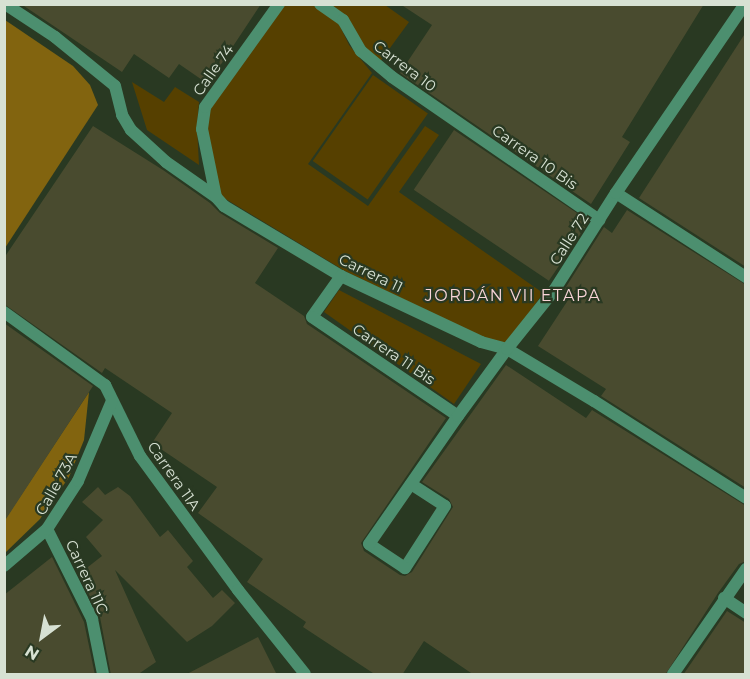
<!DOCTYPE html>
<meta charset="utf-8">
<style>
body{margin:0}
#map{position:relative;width:750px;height:679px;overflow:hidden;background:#293922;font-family:Montserrat,sans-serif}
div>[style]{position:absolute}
.green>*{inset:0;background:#564000;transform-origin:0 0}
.forest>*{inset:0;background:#82640f}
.building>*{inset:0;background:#494b2f;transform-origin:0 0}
.minor>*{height:12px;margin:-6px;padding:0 6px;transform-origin:6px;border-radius:6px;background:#4c8f6f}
span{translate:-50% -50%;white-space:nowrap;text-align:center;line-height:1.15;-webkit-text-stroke:4.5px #293922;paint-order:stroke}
.street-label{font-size:15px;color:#d7e1d3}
.neighbourhood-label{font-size:16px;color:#f9d5d8;letter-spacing:1.5px}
.frame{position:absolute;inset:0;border:6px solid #d7e1d3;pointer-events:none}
.north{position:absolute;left:12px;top:607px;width:60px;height:60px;-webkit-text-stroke:4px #293922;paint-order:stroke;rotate:212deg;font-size:16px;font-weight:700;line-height:24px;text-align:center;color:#d7e1d3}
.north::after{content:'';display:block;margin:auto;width:21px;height:27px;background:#d7e1d3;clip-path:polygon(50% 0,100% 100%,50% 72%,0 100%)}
</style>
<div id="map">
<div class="green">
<i style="clip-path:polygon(283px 5px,313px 5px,338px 22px,349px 45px,372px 73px,308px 164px,368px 206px,425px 126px,439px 135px,399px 192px,543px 293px,508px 343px,492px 342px,345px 271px,219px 195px,207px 129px,208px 110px)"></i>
<i style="clip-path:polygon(324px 5px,385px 5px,409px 22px,379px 63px)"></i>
<i style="left:373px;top:75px;width:67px;height:105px;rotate:35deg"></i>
<i style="clip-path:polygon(132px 82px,164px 102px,175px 87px,199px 102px,197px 126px,199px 165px,147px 130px)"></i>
<i style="clip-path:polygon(339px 290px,481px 364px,454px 404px,324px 312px)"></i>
</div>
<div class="forest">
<i style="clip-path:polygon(5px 20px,73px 66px,90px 85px,98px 105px,5px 248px)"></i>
<i style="clip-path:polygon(89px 392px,84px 440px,69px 477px,40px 519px,5px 553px,4px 521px)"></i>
</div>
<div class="building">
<i style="clip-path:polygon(21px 4px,261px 4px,208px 84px,179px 64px,169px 78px,134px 54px,122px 72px)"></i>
<i style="clip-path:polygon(400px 4px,704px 4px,622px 137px,630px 142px,591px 204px,400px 73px,432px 25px)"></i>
<i style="clip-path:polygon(746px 32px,746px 267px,639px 198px)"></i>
<i style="clip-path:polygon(93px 126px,163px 170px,210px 203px,220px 213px,278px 248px,255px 283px,304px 316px,307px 324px,446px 418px,361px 543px,364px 551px,400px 575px,405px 576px,412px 572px,453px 507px,449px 499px,422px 482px,506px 365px,586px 418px,592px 410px,746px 506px,746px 561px,739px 564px,718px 593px,665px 675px,474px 675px,424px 641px,402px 675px,376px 675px,303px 627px,306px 622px,247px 582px,263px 559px,198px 513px,217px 487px,152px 443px,172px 413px,105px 368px,102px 373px,4px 304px,4px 258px)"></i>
<i style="left:454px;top:130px;width:163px;height:72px;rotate:34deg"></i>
<i style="clip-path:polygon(627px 210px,746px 285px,746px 488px,601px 396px,606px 389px,538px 346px,572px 294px,564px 290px,604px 227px,612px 233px)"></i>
<i style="clip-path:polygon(4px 323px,93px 386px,4px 522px)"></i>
<i style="clip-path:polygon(98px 487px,105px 495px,118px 487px,130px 496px,160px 537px,168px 530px,193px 561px,187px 567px,213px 598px,222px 590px,235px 603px,212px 626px,187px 642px,115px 570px,156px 662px,137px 675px,111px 675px,100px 617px,79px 574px,102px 556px,86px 537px,103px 520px,82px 502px)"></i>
<i style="clip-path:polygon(52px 557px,84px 622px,95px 675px,4px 675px,4px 595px)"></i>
<i style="clip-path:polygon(727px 611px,746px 623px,746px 675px,683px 675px)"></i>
<i style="clip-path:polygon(258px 637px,277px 675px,185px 675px)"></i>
</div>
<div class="minor">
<i style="left:5px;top:4px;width:60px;rotate:33.4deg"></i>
<i style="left:55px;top:37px;width:77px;rotate:39.2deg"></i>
<i style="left:115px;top:86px;width:30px;rotate:76deg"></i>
<i style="left:122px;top:115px;width:17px;rotate:59deg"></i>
<i style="left:131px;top:130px;width:47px;rotate:42.4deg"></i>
<i style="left:166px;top:162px;width:61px;rotate:35deg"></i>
<i style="left:216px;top:197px;width:12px;rotate:48deg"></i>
<i style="left:224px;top:206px;width:136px;rotate:30.9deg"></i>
<i style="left:341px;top:276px;width:155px;rotate:25.2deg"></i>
<i style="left:481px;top:342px;width:27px;rotate:15deg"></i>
<i style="left:507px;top:349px;width:101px;rotate:30.9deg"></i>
<i style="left:594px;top:401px;width:180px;rotate:32.5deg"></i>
<i style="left:320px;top:4px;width:28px;rotate:35deg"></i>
<i style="left:343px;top:20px;width:36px;rotate:60deg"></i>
<i style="left:361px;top:51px;width:40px;rotate:40deg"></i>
<i style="left:392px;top:77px;width:252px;rotate:34.6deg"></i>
<i style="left:616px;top:193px;width:155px;rotate:32.9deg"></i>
<i style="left:216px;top:197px;width:69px;rotate:-101.6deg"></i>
<i style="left:202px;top:129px;width:22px;rotate:-82deg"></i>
<i style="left:205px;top:107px;width:127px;rotate:-54.3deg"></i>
<i style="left:341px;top:276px;width:50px;rotate:125.3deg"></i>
<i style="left:312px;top:317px;width:176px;rotate:34.1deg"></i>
<i style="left:4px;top:312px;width:125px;rotate:35.9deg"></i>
<i style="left:105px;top:385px;width:79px;rotate:63.8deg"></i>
<i style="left:140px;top:456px;width:166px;rotate:53.8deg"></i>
<i style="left:238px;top:590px;width:107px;rotate:51.4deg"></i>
<i style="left:411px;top:484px;width:40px;rotate:32.9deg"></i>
<i style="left:445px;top:506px;width:74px;rotate:122.8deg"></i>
<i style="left:405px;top:568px;width:43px;rotate:-146.3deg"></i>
<i style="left:369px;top:544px;width:156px;rotate:-55.2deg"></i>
<i style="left:458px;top:416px;width:83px;rotate:-53.8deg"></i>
<i style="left:507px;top:349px;width:77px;rotate:-51.3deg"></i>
<i style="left:555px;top:289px;width:114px;rotate:-57.6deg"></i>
<i style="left:616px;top:193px;width:229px;rotate:-55.7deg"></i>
<i style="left:47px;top:529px;width:101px;rotate:63.4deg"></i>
<i style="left:92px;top:619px;width:56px;rotate:78.7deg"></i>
<i style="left:4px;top:566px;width:57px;rotate:-40.7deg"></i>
<i style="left:47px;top:529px;width:57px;rotate:-57.1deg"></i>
<i style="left:78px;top:481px;width:87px;rotate:-67deg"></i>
<i style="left:724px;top:598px;width:27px;rotate:34deg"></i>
<i style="left:673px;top:674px;width:128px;rotate:-55.2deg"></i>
</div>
<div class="street-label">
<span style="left:405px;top:66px;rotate:37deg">Carrera 10</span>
<span style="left:213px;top:70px;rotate:-55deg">Calle 74</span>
<span style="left:535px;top:157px;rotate:35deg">Carrera 10 Bis</span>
<span style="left:569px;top:239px;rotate:-57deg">Calle 72</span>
<span style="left:371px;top:273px;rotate:26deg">Carrera 11</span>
<span style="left:394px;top:354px;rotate:34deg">Carrera 11 Bis</span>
<span style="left:174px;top:476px;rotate:55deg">Carrera 11A</span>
<span style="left:56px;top:484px;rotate:-61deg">Calle 73A</span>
<span style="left:87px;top:577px;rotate:65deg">Carrera 11C</span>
</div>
<div class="neighbourhood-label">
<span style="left:513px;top:296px">JORDÁN VII ETAPA</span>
</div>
<div class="frame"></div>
<div class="north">N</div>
</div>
